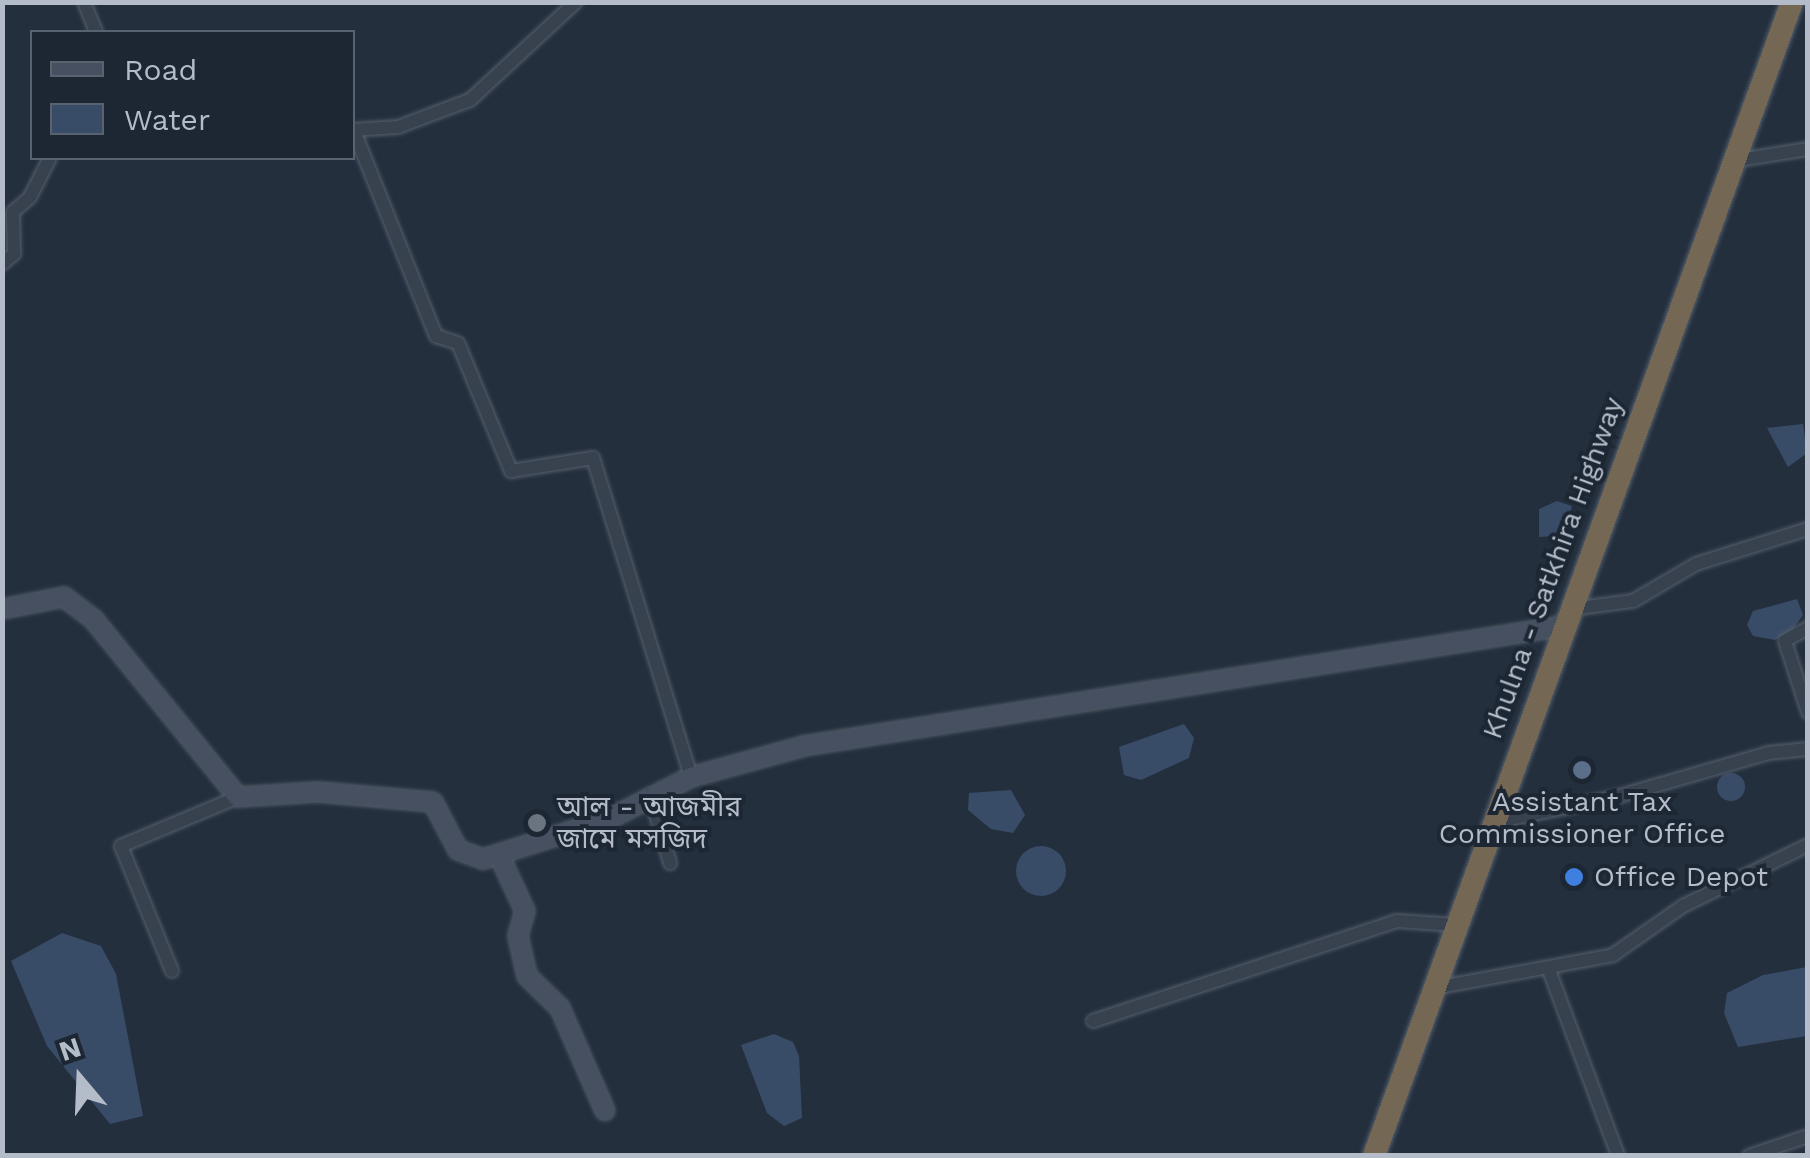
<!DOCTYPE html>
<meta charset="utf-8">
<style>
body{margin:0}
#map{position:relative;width:1810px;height:1158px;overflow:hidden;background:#242f3e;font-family:"Work Sans","Noto Sans Bengali",sans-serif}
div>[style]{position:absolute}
.water>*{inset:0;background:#394c67}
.round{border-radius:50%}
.roads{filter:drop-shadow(0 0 2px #565f6c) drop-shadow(0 0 2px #565f6c)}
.street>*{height:12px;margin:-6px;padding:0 6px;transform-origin:6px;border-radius:6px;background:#38414e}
.secondary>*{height:18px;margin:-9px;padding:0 9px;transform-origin:9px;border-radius:9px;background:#465061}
.highway>*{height:22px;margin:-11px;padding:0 11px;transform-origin:11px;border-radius:11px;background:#746855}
.dots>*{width:28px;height:28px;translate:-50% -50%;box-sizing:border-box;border:5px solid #1d2633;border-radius:50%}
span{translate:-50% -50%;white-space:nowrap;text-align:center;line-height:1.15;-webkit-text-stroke:8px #1d2633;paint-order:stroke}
.street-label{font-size:28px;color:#b4bcc9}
.poi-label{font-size:28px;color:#b4bcc9}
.left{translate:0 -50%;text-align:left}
.frame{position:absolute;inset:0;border:5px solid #b4bcc9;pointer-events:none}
.legend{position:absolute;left:30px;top:30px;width:325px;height:130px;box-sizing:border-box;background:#1d2633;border:2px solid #59626f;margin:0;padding:12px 18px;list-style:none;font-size:30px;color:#b4bcc9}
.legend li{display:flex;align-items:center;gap:20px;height:50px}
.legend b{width:50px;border:2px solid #59626f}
.north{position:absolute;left:30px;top:1028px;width:100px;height:100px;-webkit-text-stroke:8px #1d2633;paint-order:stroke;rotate:341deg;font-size:28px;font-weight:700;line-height:40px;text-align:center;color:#b4bcc9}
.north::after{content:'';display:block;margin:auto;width:35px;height:45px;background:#b4bcc9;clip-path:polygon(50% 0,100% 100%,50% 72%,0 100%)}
</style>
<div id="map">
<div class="water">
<i style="clip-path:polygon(1803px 424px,1807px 453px,1788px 467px,1767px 428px)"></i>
<i style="clip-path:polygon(1557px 501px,1572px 506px,1565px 535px,1539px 537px,1539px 509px)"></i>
<i style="clip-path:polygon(1797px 599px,1803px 615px,1793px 629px,1775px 640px,1753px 636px,1747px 625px,1753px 611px)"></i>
<i style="clip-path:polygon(1184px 724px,1194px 738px,1189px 758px,1141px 780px,1124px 775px,1119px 747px)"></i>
<i class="round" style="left:1717px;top:773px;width:28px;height:28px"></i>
<i style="clip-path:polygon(1011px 790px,1025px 815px,1013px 833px,991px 829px,968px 810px,969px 793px)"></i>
<i class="round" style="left:1016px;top:846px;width:50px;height:50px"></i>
<i style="clip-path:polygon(62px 933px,101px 946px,116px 974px,143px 1116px,110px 1124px,47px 1046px,11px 961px)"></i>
<i style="clip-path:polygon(1807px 967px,1807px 1036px,1738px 1047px,1724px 1013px,1727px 993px,1763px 975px)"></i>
<i style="clip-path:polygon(774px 1034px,793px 1042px,799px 1056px,802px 1118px,784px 1126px,767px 1113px,741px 1045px)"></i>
</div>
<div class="roads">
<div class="street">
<i style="left:84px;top:2px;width:32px;rotate:68deg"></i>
<i style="left:352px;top:130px;width:46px;rotate:-3.7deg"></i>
<i style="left:398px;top:127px;width:77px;rotate:-20.6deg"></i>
<i style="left:470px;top:100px;width:144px;rotate:-42.8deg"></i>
<i style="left:354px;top:131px;width:221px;rotate:68.2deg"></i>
<i style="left:436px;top:336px;width:23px;rotate:18deg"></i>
<i style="left:458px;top:343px;width:139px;rotate:67.5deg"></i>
<i style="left:511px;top:471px;width:83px;rotate:-9deg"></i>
<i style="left:593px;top:458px;width:334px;rotate:72.9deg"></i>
<i style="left:1733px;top:161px;width:76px;rotate:-9.1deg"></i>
<i style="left:2px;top:264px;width:16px;rotate:-40deg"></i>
<i style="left:14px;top:254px;width:42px;rotate:-91.4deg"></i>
<i style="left:13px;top:212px;width:23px;rotate:-41deg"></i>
<i style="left:30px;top:197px;width:44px;rotate:-62.9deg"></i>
<i style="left:1571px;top:609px;width:63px;rotate:-7.4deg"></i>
<i style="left:1633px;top:601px;width:73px;rotate:-30.4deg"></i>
<i style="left:1696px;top:564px;width:117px;rotate:-17.4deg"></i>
<i style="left:1808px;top:628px;width:26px;rotate:151deg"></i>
<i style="left:1785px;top:641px;width:75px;rotate:72.1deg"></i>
<i style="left:650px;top:794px;width:72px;rotate:73.8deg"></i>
<i style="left:1495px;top:822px;width:124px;rotate:-11.7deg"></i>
<i style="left:1616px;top:797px;width:158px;rotate:-16.1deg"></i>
<i style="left:1768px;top:753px;width:40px;rotate:-5.7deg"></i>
<i style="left:1549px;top:970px;width:198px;rotate:69.6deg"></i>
<i style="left:172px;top:971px;width:135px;rotate:-112.2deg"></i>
<i style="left:121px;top:846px;width:127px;rotate:-22.7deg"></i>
<i style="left:1434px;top:988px;width:182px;rotate:-10.4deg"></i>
<i style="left:1613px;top:955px;width:85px;rotate:-35deg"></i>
<i style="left:1683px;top:906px;width:139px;rotate:-26deg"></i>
<i style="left:1093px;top:1021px;width:320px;rotate:-18.2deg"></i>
<i style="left:1397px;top:921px;width:59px;rotate:3.9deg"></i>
<i style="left:1749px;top:1156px;width:62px;rotate:-18.7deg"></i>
</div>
<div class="secondary">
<i style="left:2px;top:609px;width:63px;rotate:-11deg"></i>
<i style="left:64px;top:597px;width:38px;rotate:37deg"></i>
<i style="left:94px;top:620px;width:228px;rotate:50.9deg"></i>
<i style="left:238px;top:797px;width:80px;rotate:-3.6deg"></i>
<i style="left:318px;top:792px;width:115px;rotate:5deg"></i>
<i style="left:433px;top:802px;width:54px;rotate:62.5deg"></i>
<i style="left:458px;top:850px;width:27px;rotate:20deg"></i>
<i style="left:483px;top:859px;width:130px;rotate:-17.5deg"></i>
<i style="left:607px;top:820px;width:94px;rotate:-27.1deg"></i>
<i style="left:691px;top:777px;width:117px;rotate:-15.3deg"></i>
<i style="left:804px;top:746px;width:768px;rotate:-8.98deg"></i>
<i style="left:499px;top:855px;width:62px;rotate:65.1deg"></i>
<i style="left:525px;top:911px;width:26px;rotate:106deg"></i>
<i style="left:518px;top:936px;width:41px;rotate:77.3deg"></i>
<i style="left:527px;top:976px;width:46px;rotate:44.1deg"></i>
<i style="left:560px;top:1008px;width:112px;rotate:66.4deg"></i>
</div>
<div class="highway">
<i style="left:1374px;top:1156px;width:1227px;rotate:-70.09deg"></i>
</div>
</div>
<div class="dots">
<i style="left:1582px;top:770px;background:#5c6f8a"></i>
<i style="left:537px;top:823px;background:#6b7280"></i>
<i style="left:1574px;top:877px;background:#3f7fe0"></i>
</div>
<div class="street-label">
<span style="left:1553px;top:568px;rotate:-70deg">Khulna - Satkhira Highway</span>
</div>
<div class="poi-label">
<span style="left:1582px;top:818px">Assistant Tax<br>Commissioner Office</span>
<span class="left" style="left:557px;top:823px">আল - আজমীর<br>জামে মসজিদ</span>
<span class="left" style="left:1594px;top:877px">Office Depot</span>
</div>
<div class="frame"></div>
<ul class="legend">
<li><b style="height:12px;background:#465061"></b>Road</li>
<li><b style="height:28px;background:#394c67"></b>Water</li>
</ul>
<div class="north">N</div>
</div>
